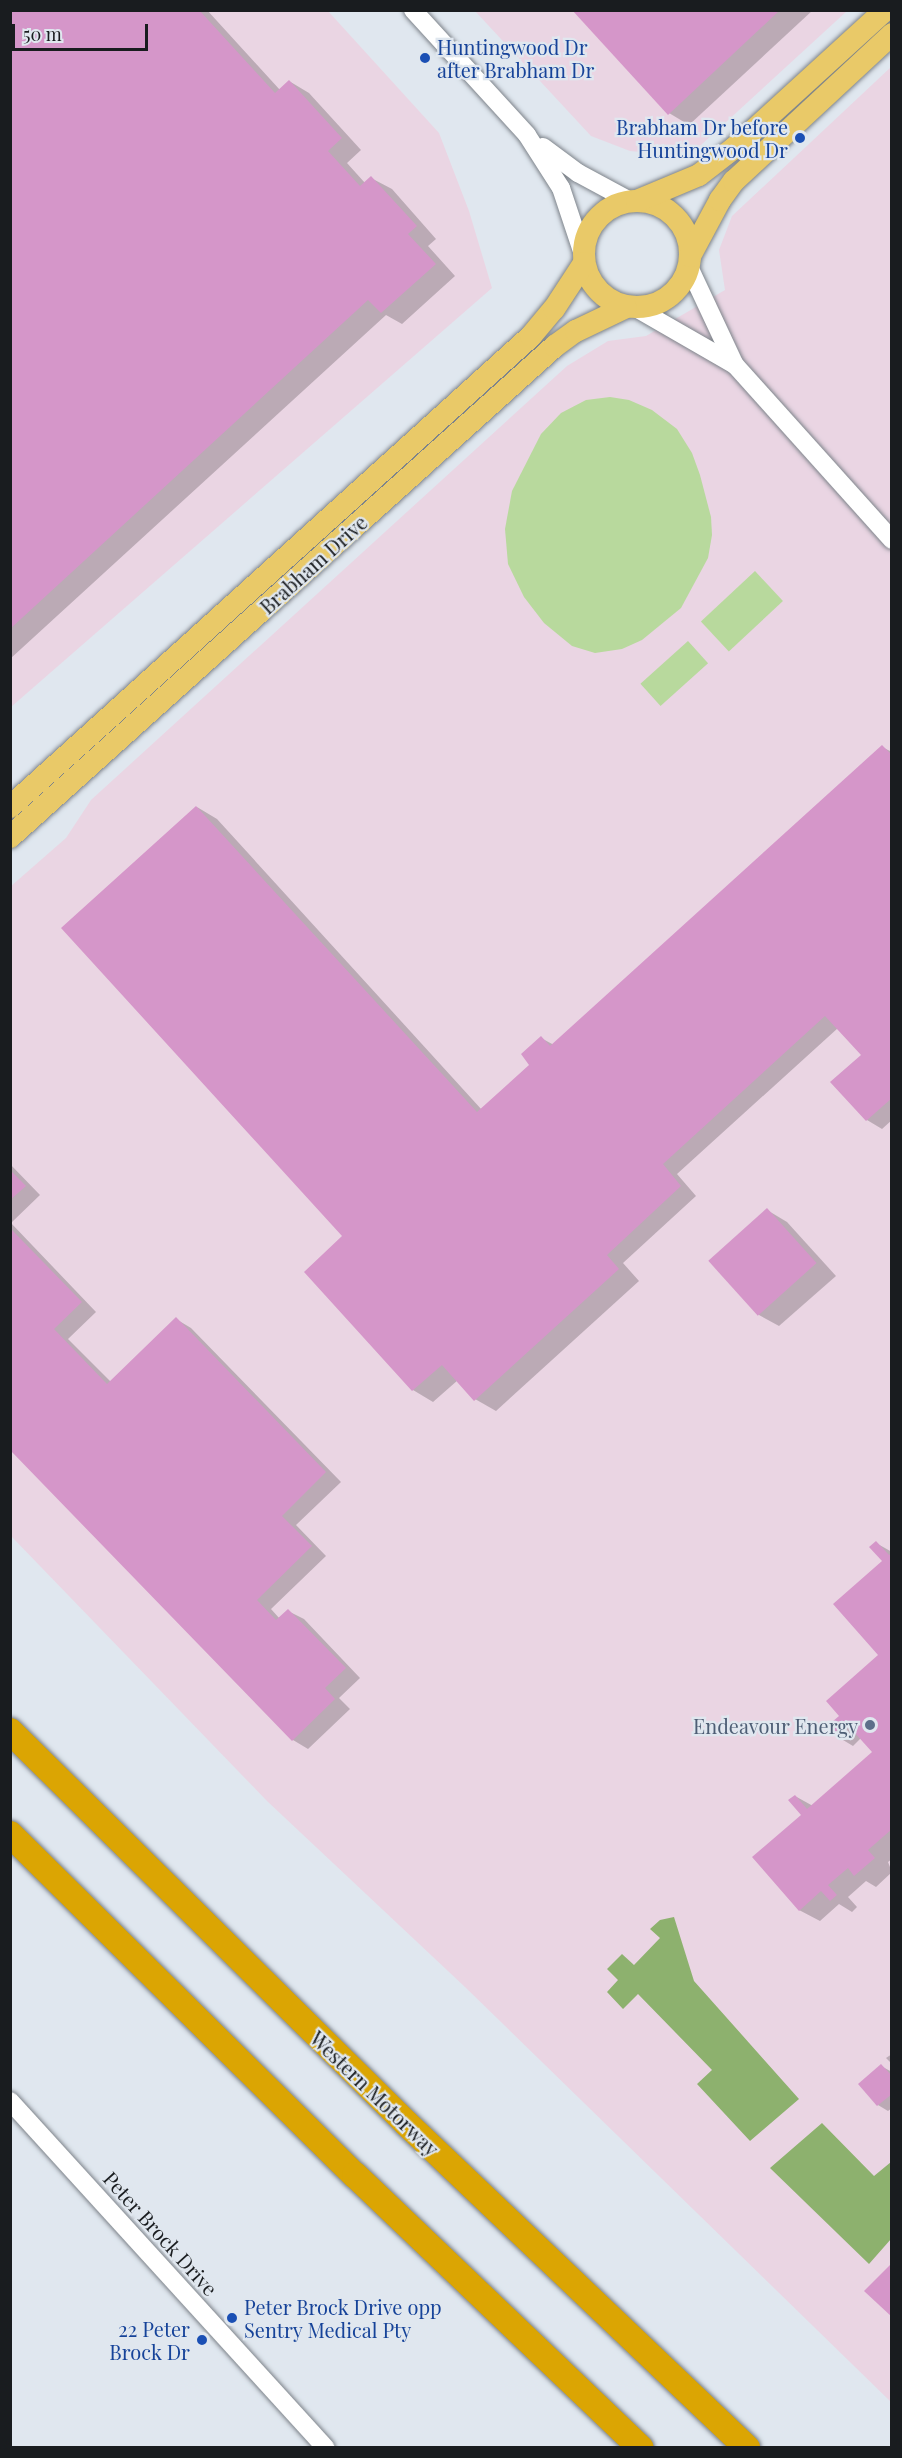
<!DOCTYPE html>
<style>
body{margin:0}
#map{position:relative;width:902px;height:2458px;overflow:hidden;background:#e0e7ef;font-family:"Playfair Display",serif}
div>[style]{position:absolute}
.industrial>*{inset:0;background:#ead5e3}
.green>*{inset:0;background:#b8d99d;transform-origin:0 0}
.forest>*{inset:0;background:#8db16e}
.shadow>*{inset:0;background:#0003}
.building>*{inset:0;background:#d596c9;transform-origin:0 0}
.roads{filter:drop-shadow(0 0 2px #7d838a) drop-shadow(0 0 2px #7d838a)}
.minor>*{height:18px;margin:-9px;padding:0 9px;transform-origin:9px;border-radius:9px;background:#fff}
.major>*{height:22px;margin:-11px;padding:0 11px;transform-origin:11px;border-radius:11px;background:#e9c968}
.major>.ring{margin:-11px;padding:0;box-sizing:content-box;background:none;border:22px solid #e9c968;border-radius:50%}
.highway>*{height:26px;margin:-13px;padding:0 13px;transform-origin:13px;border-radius:13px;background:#dba503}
.dots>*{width:16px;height:16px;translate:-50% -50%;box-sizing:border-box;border:3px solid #e0e7ef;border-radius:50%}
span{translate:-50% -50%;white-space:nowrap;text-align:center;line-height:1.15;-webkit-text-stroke:4.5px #e0e7ef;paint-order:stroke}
.transit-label{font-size:20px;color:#164399}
.left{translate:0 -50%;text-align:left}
.right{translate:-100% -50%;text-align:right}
.street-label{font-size:20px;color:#191c1f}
.service-label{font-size:20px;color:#4e5e75}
.frame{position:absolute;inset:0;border:12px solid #191c1f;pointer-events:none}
.scale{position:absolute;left:12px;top:24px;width:136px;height:27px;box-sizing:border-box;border:3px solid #191c1f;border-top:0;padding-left:8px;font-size:18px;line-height:21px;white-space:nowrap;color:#191c1f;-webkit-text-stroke:4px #e0e7ef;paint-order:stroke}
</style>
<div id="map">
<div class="industrial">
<i style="clip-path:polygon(11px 11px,328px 11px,439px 133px,469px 211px,492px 288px,11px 707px)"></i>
<i style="clip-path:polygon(475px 11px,847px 11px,701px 145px,673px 155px,630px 151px,591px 136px)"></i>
<i style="clip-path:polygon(891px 67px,891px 2402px,465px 1987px,267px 1801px,11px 1536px,10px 887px,66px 838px,91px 800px,567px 366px,608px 341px,646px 336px,725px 290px,719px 250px,732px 216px)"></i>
</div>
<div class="green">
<i style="clip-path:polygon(610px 397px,629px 400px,652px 410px,677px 429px,692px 453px,700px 475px,711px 517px,712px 535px,708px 558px,681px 608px,642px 640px,622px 649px,595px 653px,572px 646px,544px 623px,524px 597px,508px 564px,505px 529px,512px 491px,541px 434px,561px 413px,586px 400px)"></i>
<i style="left:755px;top:571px;width:41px;height:74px;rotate:47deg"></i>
<i style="left:688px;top:641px;width:30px;height:64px;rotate:48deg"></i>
</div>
<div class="forest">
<i style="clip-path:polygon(674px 1917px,694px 1981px,799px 2099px,750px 2141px,697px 2084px,712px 2070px,638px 1994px,623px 2009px,607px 1992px,618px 1980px,607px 1969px,622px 1954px,634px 1965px,660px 1938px,650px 1929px,660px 1920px)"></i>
<i style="clip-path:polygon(822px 2123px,874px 2176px,891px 2162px,891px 2239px,869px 2264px,770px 2168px)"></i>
</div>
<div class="shadow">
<i style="clip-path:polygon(10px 10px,207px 10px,280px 90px,289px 81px,309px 93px,361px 150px,347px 163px,365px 183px,371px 178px,392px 189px,436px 239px,428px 246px,455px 276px,402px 324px,386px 315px,10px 659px)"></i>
<i style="clip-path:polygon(574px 10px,813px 10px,689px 125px,669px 113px)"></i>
<i style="clip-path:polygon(882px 747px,892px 752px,892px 1120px,882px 1129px,867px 1120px,863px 1055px,838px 1028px,677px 1174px,696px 1196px,623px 1263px,639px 1281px,496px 1411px,475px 1399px,458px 1380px,433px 1402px,413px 1390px,306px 1272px,345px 1237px,197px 807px,217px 819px,482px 1110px,531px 1065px,541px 1038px,554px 1045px)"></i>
<i style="clip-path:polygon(10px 1164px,40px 1195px,11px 1223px,96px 1312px,68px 1339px,111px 1382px,176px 1319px,191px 1328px,341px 1482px,296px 1525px,326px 1556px,271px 1609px,280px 1619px,288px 1611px,304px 1619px,360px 1678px,339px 1698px,350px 1709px,308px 1749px,293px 1740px,10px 1447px)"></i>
<i style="clip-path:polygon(767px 1210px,787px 1222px,836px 1276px,779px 1326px,759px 1315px)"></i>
<i style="clip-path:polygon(876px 1543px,892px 1552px,892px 1859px,888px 1862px,892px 1872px,876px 1887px,866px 1881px,848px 1897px,857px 1907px,852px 1912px,839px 1904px,820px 1921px,799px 1910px,803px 1815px,795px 1796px,813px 1806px,874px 1752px,861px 1738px,853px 1746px,833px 1734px,880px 1656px,884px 1561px)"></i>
<i style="clip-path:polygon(892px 2054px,892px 2064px,886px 2058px)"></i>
<i style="clip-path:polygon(881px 2066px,892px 2072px,892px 2108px,888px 2111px,878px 2105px)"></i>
</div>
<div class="building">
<i style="clip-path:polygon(10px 10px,199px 10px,275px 93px,289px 80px,342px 138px,328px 151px,360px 186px,371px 176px,417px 226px,408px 234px,436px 264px,381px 313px,368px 300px,10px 629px)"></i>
<i style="clip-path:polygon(572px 10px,780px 10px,668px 115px)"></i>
<i style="clip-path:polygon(882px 745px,892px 755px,892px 1098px,866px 1121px,830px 1082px,861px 1055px,825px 1016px,663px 1164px,681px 1186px,607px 1255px,619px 1269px,474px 1401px,442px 1365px,412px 1391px,304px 1272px,342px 1236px,61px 928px,196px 806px,477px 1112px,529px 1065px,521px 1054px,541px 1036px,550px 1046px)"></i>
<i style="clip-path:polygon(10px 1170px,26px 1186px,10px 1200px)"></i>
<i style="left:767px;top:1208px;width:74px;height:79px;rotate:48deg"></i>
<i style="clip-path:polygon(10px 1228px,82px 1302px,54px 1329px,107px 1384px,176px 1317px,326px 1472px,282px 1516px,312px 1546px,257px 1600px,276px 1620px,288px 1609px,346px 1668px,325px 1688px,335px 1699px,292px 1741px,10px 1450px)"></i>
<i style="clip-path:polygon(876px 1541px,889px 1555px,892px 1553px,892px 1829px,868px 1850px,875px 1858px,854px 1876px,848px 1868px,828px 1885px,837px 1895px,830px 1901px,821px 1891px,799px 1911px,752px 1857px,801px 1815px,788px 1800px,795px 1795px,807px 1809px,872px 1752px,845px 1722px,832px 1735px,825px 1728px,839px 1716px,826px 1701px,878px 1655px,833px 1604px,882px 1561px,869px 1547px)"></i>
<i style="clip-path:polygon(881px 2064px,892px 2076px,892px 2094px,877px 2106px,858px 2084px)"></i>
<i style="clip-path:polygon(892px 2263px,892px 2317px,864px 2291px)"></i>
</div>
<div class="roads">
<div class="minor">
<i style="left:413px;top:10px;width:169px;rotate:47.6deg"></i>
<i style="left:527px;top:135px;width:63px;rotate:57.3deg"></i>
<i style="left:561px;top:188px;width:70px;rotate:71.6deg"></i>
<i style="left:543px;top:147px;width:44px;rotate:36.6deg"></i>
<i style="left:578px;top:173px;width:59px;rotate:28.3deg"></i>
<i style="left:689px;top:267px;width:108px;rotate:64.9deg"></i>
<i style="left:735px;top:365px;width:235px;rotate:48.1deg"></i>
<i style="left:636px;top:308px;width:114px;rotate:29.9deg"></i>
<i style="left:10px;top:2101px;width:469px;rotate:47.7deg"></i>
</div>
<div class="major">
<i class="ring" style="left:584px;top:201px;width:84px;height:84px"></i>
<i style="left:637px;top:201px;width:67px;rotate:-22.8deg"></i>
<i style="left:699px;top:175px;width:44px;rotate:-37.6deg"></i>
<i style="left:734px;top:148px;width:205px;rotate:-42.4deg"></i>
<i style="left:690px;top:256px;width:64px;rotate:-61.8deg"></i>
<i style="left:720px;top:200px;width:24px;rotate:-54deg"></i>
<i style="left:734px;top:181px;width:216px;rotate:-42.9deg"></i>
<i style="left:10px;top:807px;width:702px;rotate:-42.11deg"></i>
<i style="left:531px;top:336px;width:35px;rotate:-50deg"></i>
<i style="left:554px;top:309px;width:55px;rotate:-56.9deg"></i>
<i style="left:10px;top:837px;width:734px;rotate:-42.02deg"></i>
<i style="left:555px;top:346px;width:26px;rotate:-36deg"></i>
<i style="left:576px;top:331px;width:55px;rotate:-25.6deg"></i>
</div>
<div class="highway">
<i style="left:10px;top:1731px;width:557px;rotate:44.71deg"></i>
<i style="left:406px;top:2123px;width:471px;rotate:43.6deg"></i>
<i style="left:10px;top:1834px;width:485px;rotate:44.7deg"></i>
<i style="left:355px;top:2175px;width:395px;rotate:43.7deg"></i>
</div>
</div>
<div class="dots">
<i style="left:425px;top:58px;background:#1a4fb4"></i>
<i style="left:800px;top:138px;background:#1a4fb4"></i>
<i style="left:870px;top:1725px;background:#5c6f8a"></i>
<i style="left:232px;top:2318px;background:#1a4fb4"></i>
<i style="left:202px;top:2340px;background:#1a4fb4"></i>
</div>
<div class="transit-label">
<span class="left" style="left:437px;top:58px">Huntingwood Dr<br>after Brabham Dr</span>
<span class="right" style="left:788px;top:138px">Brabham Dr before<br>Huntingwood Dr</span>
<span class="left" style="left:244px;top:2318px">Peter Brock Drive opp<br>Sentry Medical Pty</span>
<span class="right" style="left:190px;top:2340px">22 Peter<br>Brock Dr</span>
</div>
<div class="street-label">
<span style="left:313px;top:564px;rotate:-42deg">Brabham Drive</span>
<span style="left:375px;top:2093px;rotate:44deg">Western Motorway</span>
<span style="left:161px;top:2233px;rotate:48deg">Peter Brock Drive</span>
</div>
<div class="service-label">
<span class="right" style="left:858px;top:1725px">Endeavour Energy</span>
</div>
<div class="frame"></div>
<div class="scale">50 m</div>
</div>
